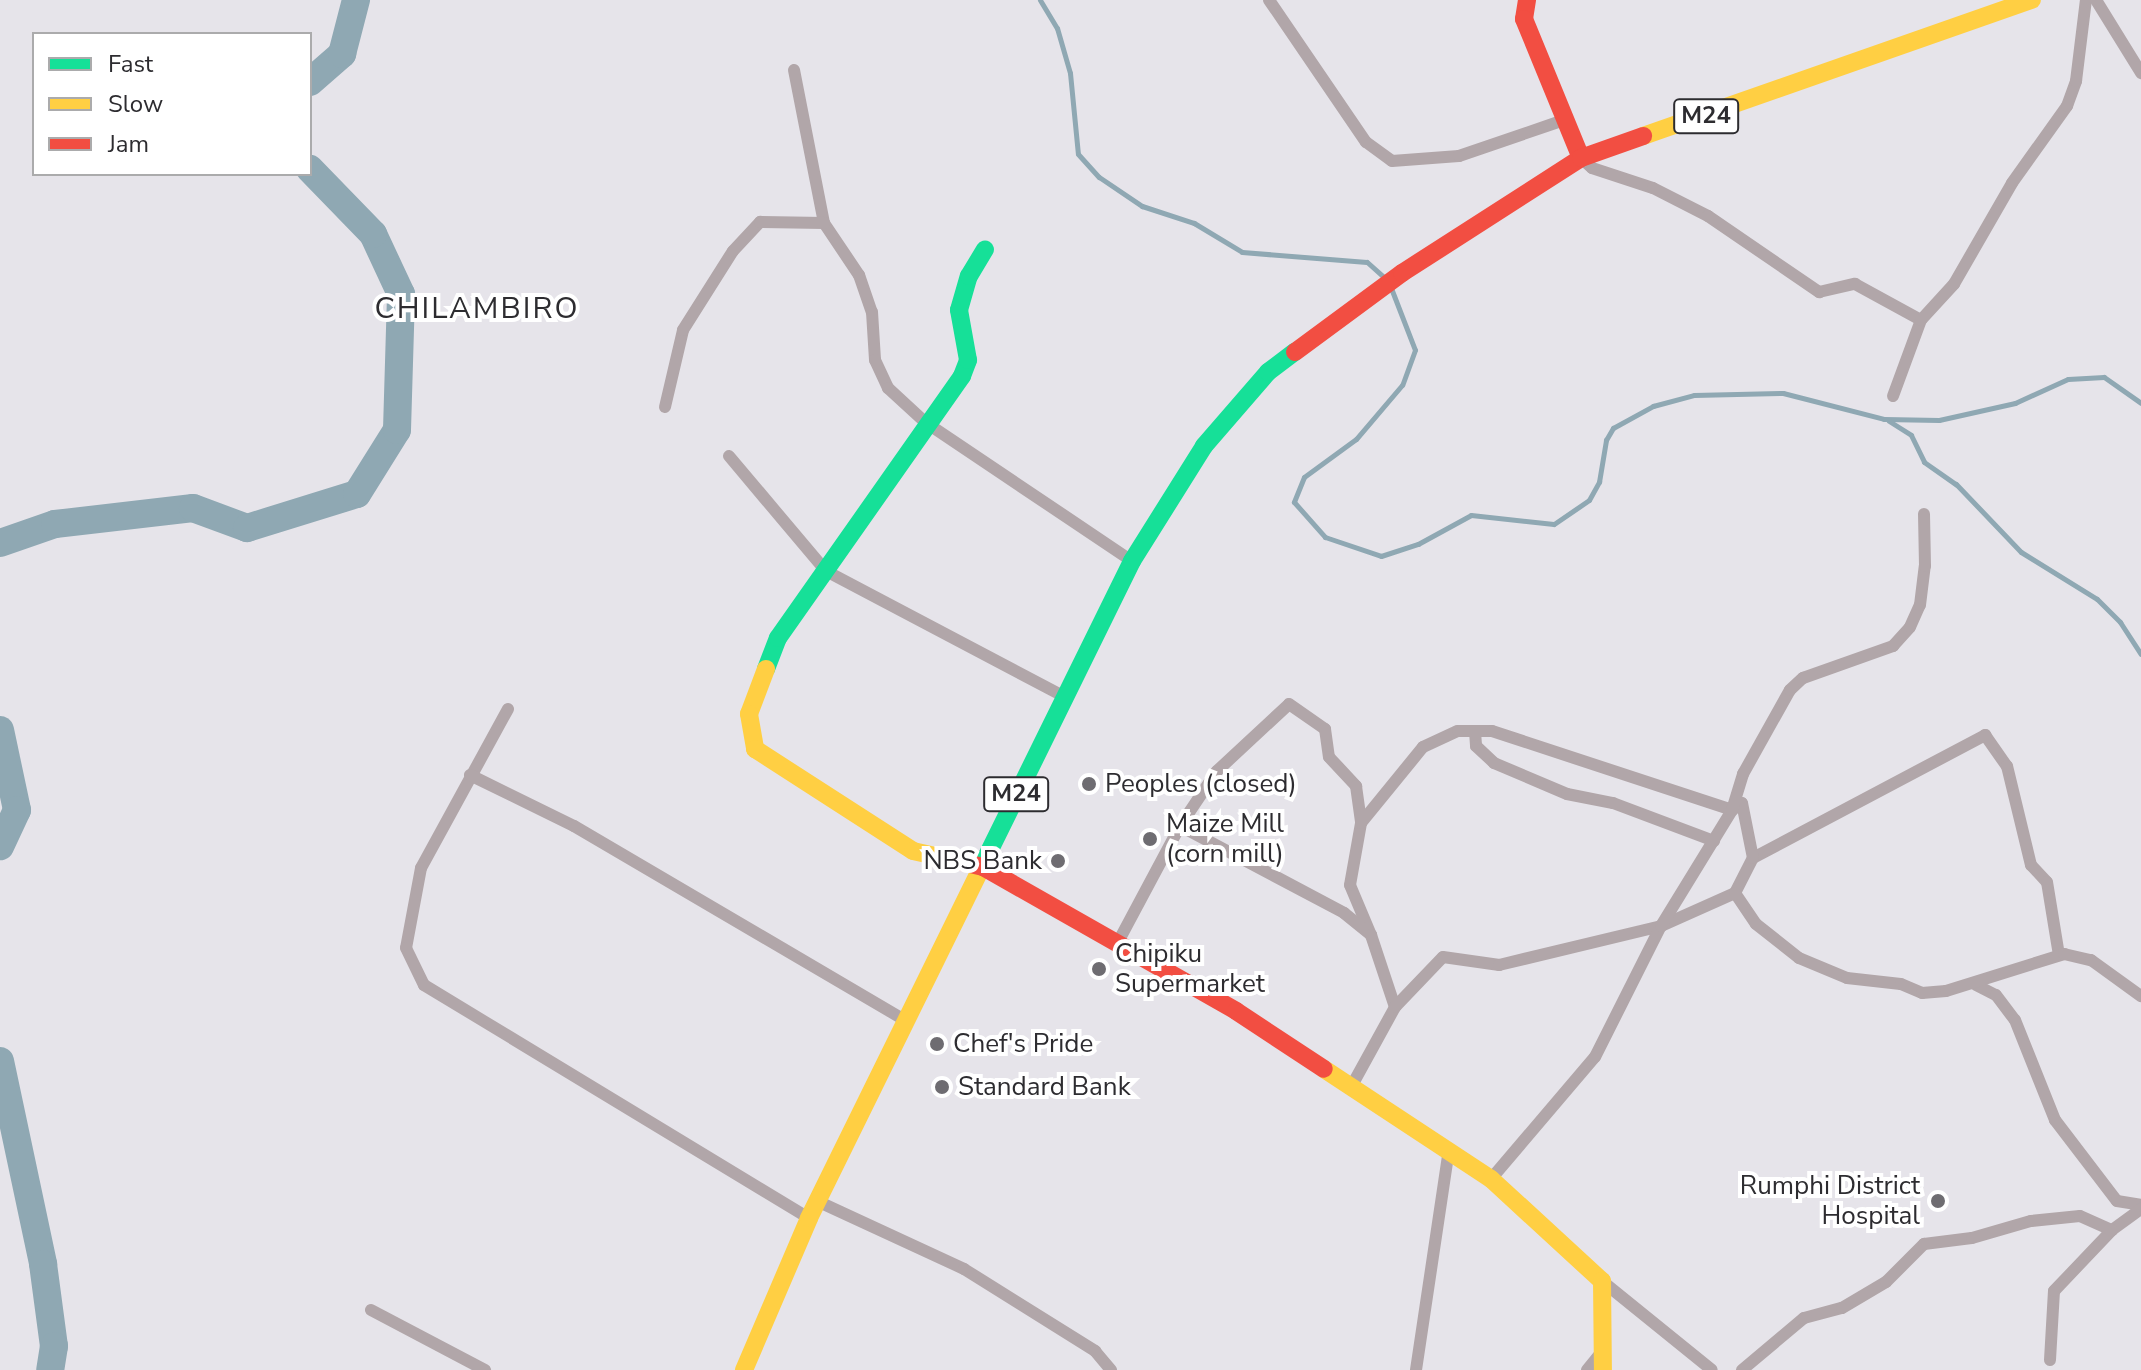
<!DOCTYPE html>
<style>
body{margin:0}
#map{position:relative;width:2141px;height:1370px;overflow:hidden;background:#e6e4ea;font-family:"Nunito Sans",sans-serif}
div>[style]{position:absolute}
.stream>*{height:5px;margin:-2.5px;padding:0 2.5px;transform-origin:2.5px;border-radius:2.5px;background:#8fa8b3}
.river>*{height:28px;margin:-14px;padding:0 14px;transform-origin:14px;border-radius:14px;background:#8fa8b3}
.street>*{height:12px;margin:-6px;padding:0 6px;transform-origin:6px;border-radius:6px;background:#b1a6a9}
.fast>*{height:18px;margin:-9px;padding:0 9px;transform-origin:9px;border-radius:9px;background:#16e098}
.slow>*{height:18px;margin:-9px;padding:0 9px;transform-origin:9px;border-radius:9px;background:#ffcf43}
.jam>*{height:18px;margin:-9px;padding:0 9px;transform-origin:9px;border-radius:9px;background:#f24e42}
.dots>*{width:22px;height:22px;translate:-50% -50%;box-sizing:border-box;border:4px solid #fff;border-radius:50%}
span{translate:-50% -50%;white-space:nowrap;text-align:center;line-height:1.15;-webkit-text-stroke:8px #fff;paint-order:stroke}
.shield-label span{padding:2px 6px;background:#fff;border:2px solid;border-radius:6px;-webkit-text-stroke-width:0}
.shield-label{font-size:24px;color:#2d2c30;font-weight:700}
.poi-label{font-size:26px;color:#2d2c30}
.left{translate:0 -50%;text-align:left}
.right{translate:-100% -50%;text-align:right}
.quarter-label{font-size:30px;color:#2d2c30;letter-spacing:2px}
.legend{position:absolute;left:32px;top:32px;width:280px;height:144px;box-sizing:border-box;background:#fff;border:2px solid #ababac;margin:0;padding:10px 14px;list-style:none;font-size:24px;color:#2d2c30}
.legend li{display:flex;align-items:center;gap:16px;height:40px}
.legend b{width:40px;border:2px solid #ababac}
</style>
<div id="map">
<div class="stream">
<div style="left:1040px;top:0;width:33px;rotate:59deg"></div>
<div style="left:1057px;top:28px;width:47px;rotate:73.9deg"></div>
<div style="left:1070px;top:73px;width:81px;rotate:84.4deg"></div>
<div style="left:1078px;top:154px;width:31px;rotate:48deg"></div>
<div style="left:1099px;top:177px;width:52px;rotate:34deg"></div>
<div style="left:1142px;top:206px;width:55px;rotate:18.1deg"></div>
<div style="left:1194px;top:223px;width:56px;rotate:31.1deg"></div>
<div style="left:1242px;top:252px;width:125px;rotate:4.6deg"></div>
<div style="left:1367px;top:262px;width:25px;rotate:42deg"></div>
<div style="left:1391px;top:288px;width:66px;rotate:68.8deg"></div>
<div style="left:1415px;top:350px;width:37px;rotate:110deg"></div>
<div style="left:1402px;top:385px;width:71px;rotate:130.4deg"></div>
<div style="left:1356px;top:439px;width:64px;rotate:143.8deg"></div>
<div style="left:1304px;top:477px;width:27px;rotate:112deg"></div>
<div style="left:1294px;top:502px;width:47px;rotate:48.5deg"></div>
<div style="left:1325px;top:537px;width:59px;rotate:18.7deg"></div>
<div style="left:1381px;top:556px;width:39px;rotate:-18deg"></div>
<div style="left:1418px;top:544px;width:60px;rotate:-28.7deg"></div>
<div style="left:1471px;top:515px;width:83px;rotate:6.2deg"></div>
<div style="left:1554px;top:524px;width:42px;rotate:-34.4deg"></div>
<div style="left:1589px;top:500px;width:21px;rotate:-61deg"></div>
<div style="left:1599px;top:482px;width:43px;rotate:-80.5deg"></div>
<div style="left:1606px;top:440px;width:14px;rotate:-60deg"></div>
<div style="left:1613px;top:428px;width:46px;rotate:-28.8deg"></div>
<div style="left:1653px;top:406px;width:42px;rotate:-15deg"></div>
<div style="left:1694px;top:395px;width:89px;rotate:-1.3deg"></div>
<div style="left:1783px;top:393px;width:104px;rotate:14.4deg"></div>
<div style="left:1884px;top:419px;width:55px;rotate:1deg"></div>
<div style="left:1939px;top:420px;width:78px;rotate:-12.6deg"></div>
<div style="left:2015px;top:403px;width:58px;rotate:-24.4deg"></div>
<div style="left:2068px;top:379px;width:36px;rotate:-3deg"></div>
<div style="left:2104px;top:377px;width:45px;rotate:35.1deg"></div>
<div style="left:1889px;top:421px;width:26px;rotate:32deg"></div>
<div style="left:1911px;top:435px;width:30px;rotate:64deg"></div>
<div style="left:1924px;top:462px;width:39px;rotate:35deg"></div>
<div style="left:1956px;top:484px;width:94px;rotate:46.3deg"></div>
<div style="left:2021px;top:552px;width:89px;rotate:31.7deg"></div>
<div style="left:2097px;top:599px;width:33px;rotate:45deg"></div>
<div style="left:2120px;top:622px;width:38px;rotate:57deg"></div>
</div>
<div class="river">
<div style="left:310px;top:82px;width:43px;rotate:-41.2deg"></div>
<div style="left:342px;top:54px;width:56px;rotate:-75.5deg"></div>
<div style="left:0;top:543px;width:58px;rotate:-19.1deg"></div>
<div style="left:55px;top:524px;width:139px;rotate:-6.6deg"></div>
<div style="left:193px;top:508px;width:58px;rotate:20.3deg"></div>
<div style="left:247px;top:528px;width:115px;rotate:-17.2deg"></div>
<div style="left:357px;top:494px;width:75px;rotate:-58deg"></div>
<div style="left:397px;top:430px;width:136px;rotate:-88.3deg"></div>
<div style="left:401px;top:294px;width:66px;rotate:-115deg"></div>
<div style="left:373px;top:234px;width:91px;rotate:-134.1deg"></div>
<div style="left:0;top:730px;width:82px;rotate:78deg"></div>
<div style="left:17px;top:810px;width:40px;rotate:115deg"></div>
<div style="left:0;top:1061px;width:208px;rotate:78deg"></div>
<div style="left:43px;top:1264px;width:83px;rotate:82.4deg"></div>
<div style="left:54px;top:1346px;width:24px;rotate:99deg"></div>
</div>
<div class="street">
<div style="left:1269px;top:0;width:172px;rotate:55.7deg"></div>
<div style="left:1366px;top:142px;width:32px;rotate:36deg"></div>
<div style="left:1392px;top:161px;width:67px;rotate:-4.3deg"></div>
<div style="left:1459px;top:156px;width:111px;rotate:-18.9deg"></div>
<div style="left:2096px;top:0;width:86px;rotate:58.3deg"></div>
<div style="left:794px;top:70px;width:156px;rotate:78.9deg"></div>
<div style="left:824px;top:223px;width:63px;rotate:56.1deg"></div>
<div style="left:859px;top:275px;width:39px;rotate:71deg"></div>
<div style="left:872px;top:312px;width:48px;rotate:86.4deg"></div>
<div style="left:875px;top:360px;width:31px;rotate:65deg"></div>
<div style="left:888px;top:388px;width:50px;rotate:42.6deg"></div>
<div style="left:925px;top:422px;width:249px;rotate:33.9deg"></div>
<div style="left:1581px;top:158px;width:15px;rotate:42deg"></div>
<div style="left:1592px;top:168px;width:64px;rotate:18.2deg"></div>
<div style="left:1653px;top:188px;width:62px;rotate:27deg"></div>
<div style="left:1708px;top:216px;width:135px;rotate:34.4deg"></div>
<div style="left:1819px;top:292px;width:37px;rotate:-13deg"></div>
<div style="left:1855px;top:284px;width:75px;rotate:28.6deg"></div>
<div style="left:1893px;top:396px;width:81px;rotate:-69.8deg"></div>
<div style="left:1921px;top:320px;width:49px;rotate:-47.5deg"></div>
<div style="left:1954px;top:284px;width:116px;rotate:-60.1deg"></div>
<div style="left:2012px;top:183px;width:95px;rotate:-54.5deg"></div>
<div style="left:2067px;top:106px;width:27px;rotate:-70deg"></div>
<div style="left:2076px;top:81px;width:82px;rotate:-83deg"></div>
<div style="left:665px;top:407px;width:79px;rotate:-76.8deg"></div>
<div style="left:683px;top:330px;width:93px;rotate:-57.7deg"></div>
<div style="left:733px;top:251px;width:40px;rotate:-47deg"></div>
<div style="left:760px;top:222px;width:64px;rotate:0.9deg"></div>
<div style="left:729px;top:456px;width:150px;rotate:49.9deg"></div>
<div style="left:826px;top:571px;width:268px;rotate:27.8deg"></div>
<div style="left:508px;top:709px;width:181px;rotate:118.7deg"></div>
<div style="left:421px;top:868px;width:81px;rotate:100.6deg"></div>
<div style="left:406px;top:948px;width:41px;rotate:64.1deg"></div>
<div style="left:424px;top:985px;width:450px;rotate:31.2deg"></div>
<div style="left:1475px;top:731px;width:15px;rotate:86deg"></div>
<div style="left:1476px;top:746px;width:25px;rotate:43deg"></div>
<div style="left:1494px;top:763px;width:79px;rotate:23deg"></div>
<div style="left:1567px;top:794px;width:47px;rotate:11.1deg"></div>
<div style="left:1613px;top:803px;width:108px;rotate:20.6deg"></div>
<div style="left:470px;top:775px;width:116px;rotate:26.1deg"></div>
<div style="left:574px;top:826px;width:384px;rotate:30.4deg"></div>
<div style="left:1180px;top:826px;width:66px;rotate:-56.1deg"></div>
<div style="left:1217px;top:771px;width:98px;rotate:-42.9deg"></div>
<div style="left:1289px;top:704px;width:44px;rotate:34.8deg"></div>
<div style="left:1325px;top:729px;width:28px;rotate:82deg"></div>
<div style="left:1329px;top:757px;width:40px;rotate:47deg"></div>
<div style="left:1356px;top:786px;width:37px;rotate:82deg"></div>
<div style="left:1735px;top:893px;width:39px;rotate:-63deg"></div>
<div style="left:1753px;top:858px;width:263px;rotate:-27.9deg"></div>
<div style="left:1985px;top:735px;width:38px;rotate:55deg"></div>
<div style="left:2007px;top:766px;width:102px;rotate:76.4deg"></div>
<div style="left:2031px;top:865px;width:23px;rotate:47deg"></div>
<div style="left:2047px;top:882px;width:74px;rotate:80.7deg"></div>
<div style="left:1371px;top:935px;width:54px;rotate:-112.8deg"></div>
<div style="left:1350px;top:885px;width:63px;rotate:-79.9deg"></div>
<div style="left:1361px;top:823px;width:98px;rotate:-50.8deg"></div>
<div style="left:1423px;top:747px;width:38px;rotate:-25deg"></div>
<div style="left:1458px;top:731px;width:34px"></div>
<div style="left:1492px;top:731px;width:253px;rotate:18.2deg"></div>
<div style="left:1732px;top:810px;width:12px;rotate:-35deg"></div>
<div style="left:1742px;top:803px;width:56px;rotate:78.7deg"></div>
<div style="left:1117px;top:944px;width:134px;rotate:-61.9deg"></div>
<div style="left:1180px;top:826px;width:186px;rotate:27.9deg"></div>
<div style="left:1344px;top:913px;width:35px;rotate:39deg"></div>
<div style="left:1371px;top:935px;width:76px;rotate:71.6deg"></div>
<div style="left:1976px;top:985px;width:22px;rotate:27deg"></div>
<div style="left:1996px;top:995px;width:31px;rotate:53deg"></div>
<div style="left:2015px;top:1020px;width:108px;rotate:68.2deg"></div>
<div style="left:2055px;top:1120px;width:102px;rotate:52.6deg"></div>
<div style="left:2117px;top:1201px;width:24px;rotate:9deg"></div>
<div style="left:1350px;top:1089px;width:94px;rotate:-61.2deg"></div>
<div style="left:1395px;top:1007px;width:69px;rotate:-46.2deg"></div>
<div style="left:1443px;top:957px;width:57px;rotate:8.1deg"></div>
<div style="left:1499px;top:965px;width:167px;rotate:-13.5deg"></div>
<div style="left:1661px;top:926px;width:81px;rotate:-24deg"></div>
<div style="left:1735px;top:893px;width:37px;rotate:56deg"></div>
<div style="left:1756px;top:924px;width:55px;rotate:38.3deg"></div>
<div style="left:1799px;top:958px;width:52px;rotate:22.6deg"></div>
<div style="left:1847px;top:978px;width:54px;rotate:6.3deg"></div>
<div style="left:1901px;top:984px;width:23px;rotate:23deg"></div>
<div style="left:1922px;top:993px;width:24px;rotate:-5deg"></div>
<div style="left:1946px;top:991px;width:124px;rotate:-17.4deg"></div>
<div style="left:2064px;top:954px;width:28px;rotate:13deg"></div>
<div style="left:2091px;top:960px;width:62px;rotate:35.8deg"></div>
<div style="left:1491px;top:1179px;width:160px;rotate:-49.6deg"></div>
<div style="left:1595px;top:1057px;width:147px;rotate:-63.3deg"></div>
<div style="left:1661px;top:926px;width:136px;rotate:-58.5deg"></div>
<div style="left:1732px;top:810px;width:38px;rotate:-73deg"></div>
<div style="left:1743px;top:774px;width:96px;rotate:-60.8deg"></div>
<div style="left:1790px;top:690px;width:18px;rotate:-43deg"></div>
<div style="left:1803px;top:678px;width:96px;rotate:-19.6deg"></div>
<div style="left:1893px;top:646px;width:25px;rotate:-48deg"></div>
<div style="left:1910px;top:627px;width:24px;rotate:-66deg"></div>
<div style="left:1920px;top:605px;width:39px;rotate:-83deg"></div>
<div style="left:1925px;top:566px;width:52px;rotate:-91.1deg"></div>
<div style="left:817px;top:1201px;width:162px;rotate:24.8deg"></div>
<div style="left:964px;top:1269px;width:155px;rotate:32deg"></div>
<div style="left:1095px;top:1351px;width:25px;rotate:50deg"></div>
<div style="left:1602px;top:1281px;width:141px;rotate:39deg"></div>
<div style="left:371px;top:1310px;width:129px;rotate:27.8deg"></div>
<div style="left:2050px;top:1360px;width:69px;rotate:-86.7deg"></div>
<div style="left:2054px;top:1291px;width:84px;rotate:-46.4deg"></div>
<div style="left:2112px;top:1230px;width:36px;rotate:-36deg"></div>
<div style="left:1416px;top:1370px;width:223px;rotate:-81.5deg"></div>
<div style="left:1587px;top:1370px;width:22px;rotate:-51deg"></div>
<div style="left:1742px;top:1370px;width:81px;rotate:-40deg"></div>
<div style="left:1804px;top:1318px;width:39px;rotate:-15deg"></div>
<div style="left:1842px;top:1308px;width:51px;rotate:-30.6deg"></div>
<div style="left:1886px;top:1282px;width:54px;rotate:-45deg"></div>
<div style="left:1924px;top:1244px;width:48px;rotate:-7.1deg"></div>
<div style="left:1972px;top:1238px;width:61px;rotate:-16.1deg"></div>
<div style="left:2031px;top:1221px;width:49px;rotate:-5.8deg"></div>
<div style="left:2080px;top:1216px;width:35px;rotate:24deg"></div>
</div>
<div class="fast">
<div style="left:766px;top:669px;width:33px;rotate:-69deg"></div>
<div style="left:778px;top:638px;width:320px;rotate:-54.9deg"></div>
<div style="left:962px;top:376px;width:17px;rotate:-69deg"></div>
<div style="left:968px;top:360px;width:51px;rotate:-100.2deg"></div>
<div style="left:959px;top:310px;width:35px;rotate:-74deg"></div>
<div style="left:969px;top:276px;width:31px;rotate:-59deg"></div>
<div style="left:981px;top:868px;width:342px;rotate:-63.8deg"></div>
<div style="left:1132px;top:561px;width:136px;rotate:-57.9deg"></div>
<div style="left:1204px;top:446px;width:98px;rotate:-49.1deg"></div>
<div style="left:1268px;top:372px;width:34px;rotate:-37deg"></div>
</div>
<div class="slow">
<div style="left:1643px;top:136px;width:412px;rotate:-19.3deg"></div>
<div style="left:766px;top:669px;width:48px;rotate:110.7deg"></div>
<div style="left:749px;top:714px;width:36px;rotate:80deg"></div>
<div style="left:755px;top:749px;width:188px;rotate:32.8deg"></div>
<div style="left:913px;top:851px;width:41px;rotate:12.7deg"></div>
<div style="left:1324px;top:1069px;width:200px;rotate:33.4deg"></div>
<div style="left:1491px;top:1179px;width:151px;rotate:42.6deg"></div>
<div style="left:1602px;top:1281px;width:89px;rotate:89.4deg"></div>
<div style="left:744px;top:1370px;width:165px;rotate:-66.8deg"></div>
<div style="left:809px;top:1218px;width:390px;rotate:-63.8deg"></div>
</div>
<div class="jam">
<div style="left:1527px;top:0;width:19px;rotate:99deg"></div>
<div style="left:1524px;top:19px;width:150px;rotate:67.7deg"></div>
<div style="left:1295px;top:352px;width:133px;rotate:-36.4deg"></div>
<div style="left:1402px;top:273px;width:213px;rotate:-32.7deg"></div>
<div style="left:1581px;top:158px;width:66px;rotate:-19.5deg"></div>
<div style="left:953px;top:860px;width:31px;rotate:13deg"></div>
<div style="left:983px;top:867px;width:291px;rotate:29.6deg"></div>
<div style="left:1236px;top:1011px;width:105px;rotate:33.4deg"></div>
</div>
<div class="dots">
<div style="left:1089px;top:784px;background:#6e6c71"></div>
<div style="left:1150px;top:839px;background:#6e6c71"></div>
<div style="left:1058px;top:861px;background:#6e6c71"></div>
<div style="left:1099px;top:969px;background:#6e6c71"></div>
<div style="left:937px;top:1044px;background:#6e6c71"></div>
<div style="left:942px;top:1087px;background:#6e6c71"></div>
<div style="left:1938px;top:1201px;background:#6e6c71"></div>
</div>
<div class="shield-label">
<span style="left:1706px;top:116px">M24</span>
<span style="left:1016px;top:794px">M24</span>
</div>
<div class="poi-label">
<span class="left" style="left:1105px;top:784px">Peoples (closed)</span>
<span class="left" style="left:1166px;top:839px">Maize Mill<br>(corn mill)</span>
<span class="right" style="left:1042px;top:861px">NBS Bank</span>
<span class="left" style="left:1115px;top:969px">Chipiku<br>Supermarket</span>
<span class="left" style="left:953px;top:1044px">Chef's Pride</span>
<span class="left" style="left:958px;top:1087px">Standard Bank</span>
<span class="right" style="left:1920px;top:1201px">Rumphi District<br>Hospital</span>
</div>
<div class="quarter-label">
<span style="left:477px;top:309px">CHILAMBIRO</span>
</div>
<ul class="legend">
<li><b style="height:10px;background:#16e098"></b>Fast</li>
<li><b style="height:10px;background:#ffcf43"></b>Slow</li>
<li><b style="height:10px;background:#f24e42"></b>Jam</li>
</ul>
</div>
